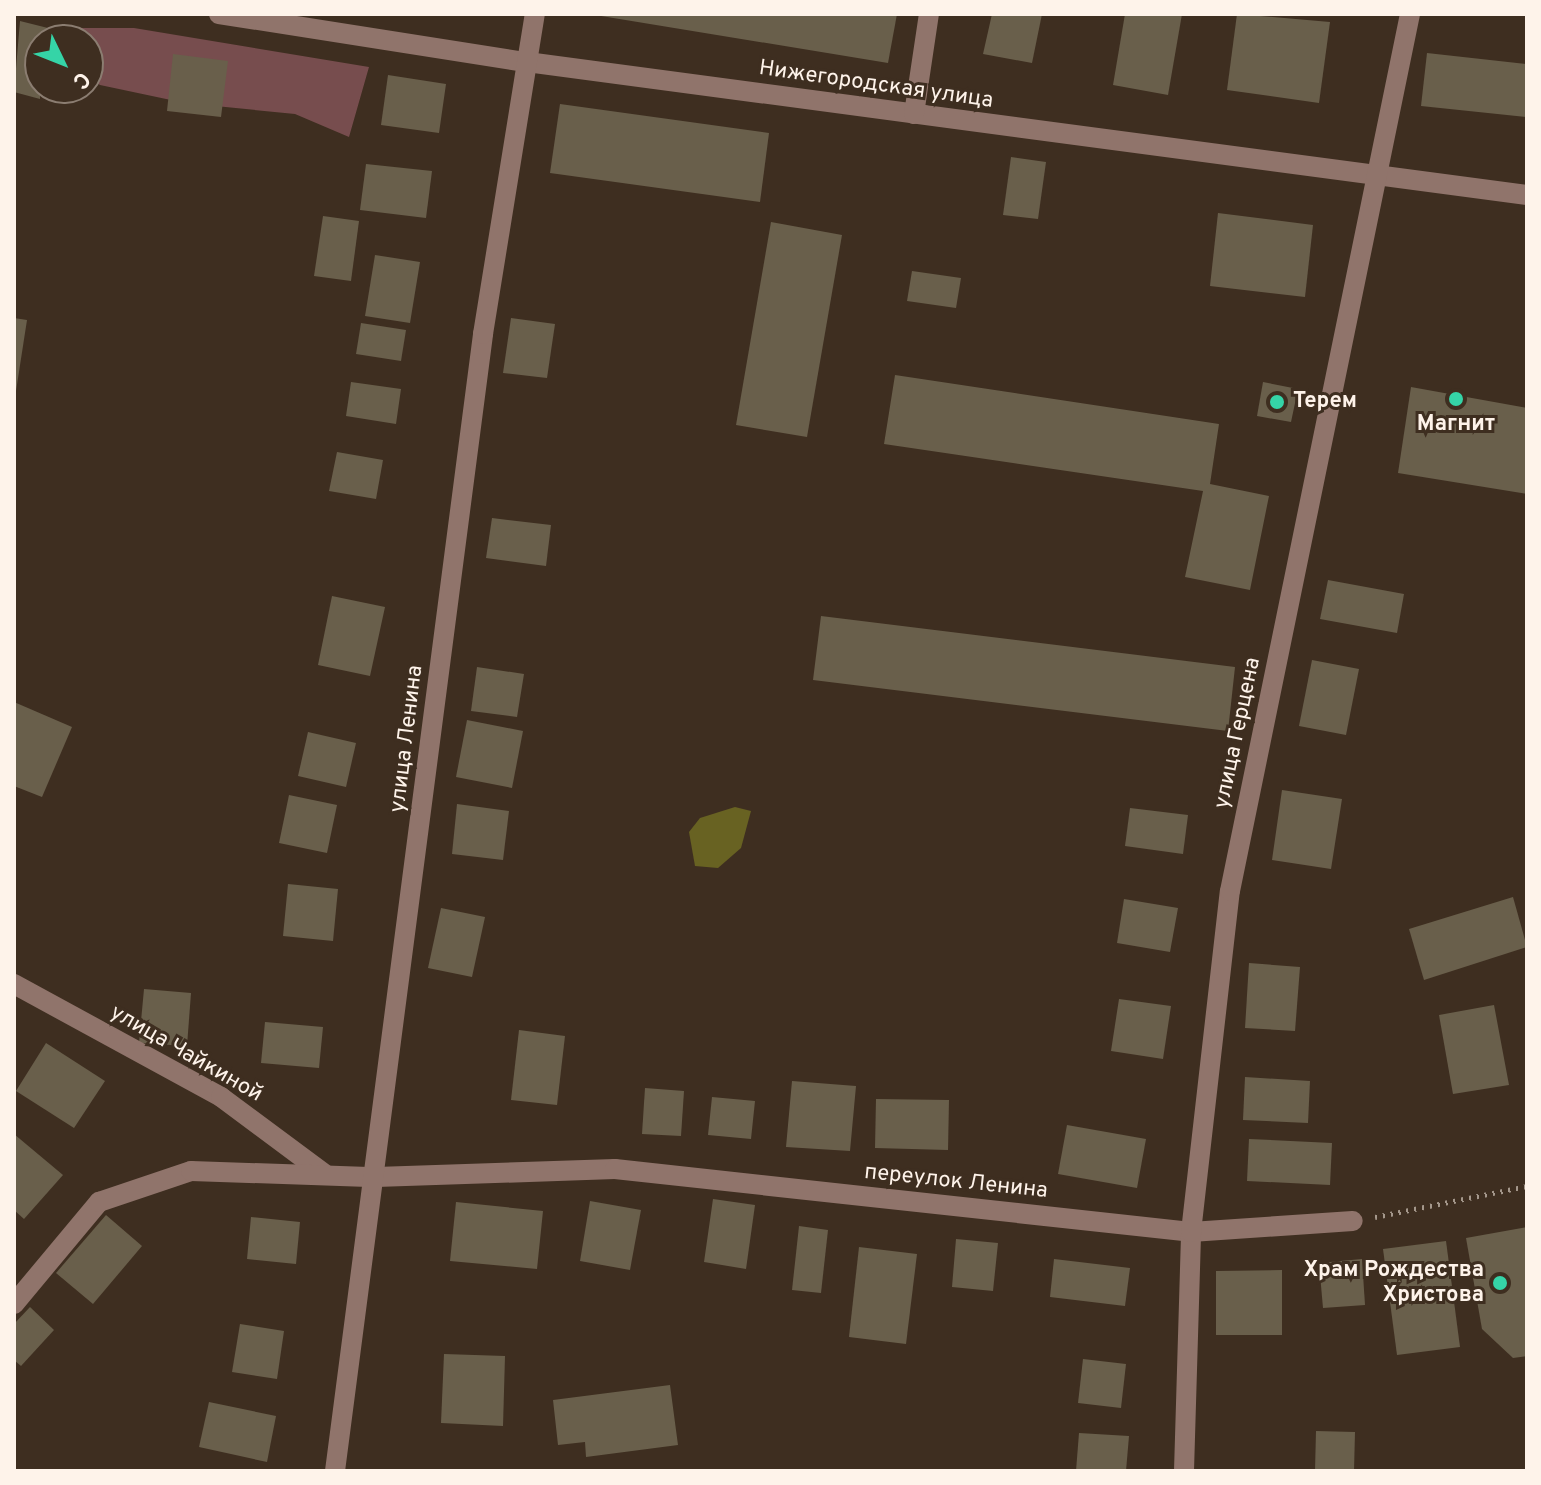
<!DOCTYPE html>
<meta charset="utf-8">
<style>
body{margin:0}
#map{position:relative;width:1541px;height:1485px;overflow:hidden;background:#3e2e20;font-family:Overpass,sans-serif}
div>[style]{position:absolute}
.green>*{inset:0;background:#774d4e}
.water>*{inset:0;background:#686222}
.building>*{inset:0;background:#695f4b}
.path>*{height:5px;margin-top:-2.5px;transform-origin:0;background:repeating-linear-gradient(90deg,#a4978b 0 2px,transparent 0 8px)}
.minor>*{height:20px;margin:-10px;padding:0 10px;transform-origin:10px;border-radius:10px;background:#90746b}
.dots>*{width:22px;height:22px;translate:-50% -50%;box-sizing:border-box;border:4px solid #3e2e20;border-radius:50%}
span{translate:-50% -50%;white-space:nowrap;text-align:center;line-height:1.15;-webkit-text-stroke:6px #3e2e20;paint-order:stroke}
.street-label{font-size:22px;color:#fef3ea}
.poi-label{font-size:22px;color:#fef3ea;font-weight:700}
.left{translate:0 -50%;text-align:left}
.right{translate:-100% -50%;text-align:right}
.frame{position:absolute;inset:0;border:16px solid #fef3ea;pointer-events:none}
.north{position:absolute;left:24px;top:24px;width:80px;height:80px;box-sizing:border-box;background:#3e2e20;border:2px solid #8b7d71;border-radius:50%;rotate:133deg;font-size:22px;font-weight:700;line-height:32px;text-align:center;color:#fef3ea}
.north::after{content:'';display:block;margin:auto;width:28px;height:36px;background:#35d4a7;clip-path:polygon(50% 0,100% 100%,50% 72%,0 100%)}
</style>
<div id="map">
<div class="green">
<div style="clip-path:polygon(78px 28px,134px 28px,369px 67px,349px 137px,295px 114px,185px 103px,100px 85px,88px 77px,88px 40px,75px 40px)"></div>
</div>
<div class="water">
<div style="clip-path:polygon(735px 807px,751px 811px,741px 848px,718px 868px,695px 866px,689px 832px,700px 818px)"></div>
</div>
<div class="building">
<div style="clip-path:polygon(589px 14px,897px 14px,888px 63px)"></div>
<div style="clip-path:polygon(992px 14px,1042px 14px,1032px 63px,983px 54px)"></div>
<div style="clip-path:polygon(1125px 14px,1182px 14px,1168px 95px,1113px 85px)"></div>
<div style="clip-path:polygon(1237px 14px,1330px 22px,1319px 103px,1227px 90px)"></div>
<div style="clip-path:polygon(20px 21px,56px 30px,54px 40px,40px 40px,40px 99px,14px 92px)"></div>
<div style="clip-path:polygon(1427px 53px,1527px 64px,1527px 117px,1421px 106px)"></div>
<div style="clip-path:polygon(173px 54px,228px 61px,221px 117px,167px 111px)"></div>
<div style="clip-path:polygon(388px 75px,446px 84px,439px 133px,381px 125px)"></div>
<div style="clip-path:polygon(560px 104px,769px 133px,760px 202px,550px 173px)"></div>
<div style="clip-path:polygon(1011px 157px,1046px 162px,1038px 219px,1003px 215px)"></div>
<div style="clip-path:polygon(366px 164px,432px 171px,426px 218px,360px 210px)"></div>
<div style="clip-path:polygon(1218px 213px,1313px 225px,1305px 297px,1210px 286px)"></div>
<div style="clip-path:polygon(323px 216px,359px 221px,351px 281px,314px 276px)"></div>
<div style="clip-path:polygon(771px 222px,842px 235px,807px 437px,736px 425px)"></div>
<div style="clip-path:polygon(375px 255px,420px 262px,410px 323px,365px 316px)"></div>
<div style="clip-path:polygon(912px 271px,961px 278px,956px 308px,907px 301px)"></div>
<div style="clip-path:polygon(14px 318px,27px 320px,16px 391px,14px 391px)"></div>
<div style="clip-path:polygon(511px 318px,555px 324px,547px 378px,503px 373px)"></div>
<div style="clip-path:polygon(361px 323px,406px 330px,401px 361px,356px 354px)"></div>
<div style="clip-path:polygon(895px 375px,1219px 424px,1210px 484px,1269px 496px,1250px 590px,1185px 577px,1203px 491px,884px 444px)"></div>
<div style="clip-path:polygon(351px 382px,401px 389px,396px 424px,346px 416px)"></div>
<div style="clip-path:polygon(1263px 382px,1298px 389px,1291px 422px,1257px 416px)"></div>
<div style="clip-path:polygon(1411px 387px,1527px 408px,1527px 494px,1398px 473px)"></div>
<div style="clip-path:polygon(337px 452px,383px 460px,376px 499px,329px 491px)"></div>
<div style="clip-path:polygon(492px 518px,551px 525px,546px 566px,486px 558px)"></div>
<div style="clip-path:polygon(1328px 580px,1404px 594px,1397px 633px,1320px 619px)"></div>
<div style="clip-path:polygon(332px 596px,385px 607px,370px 676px,318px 665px)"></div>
<div style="clip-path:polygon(821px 616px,1235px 667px,1228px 731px,813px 680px)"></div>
<div style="clip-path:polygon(1312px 660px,1359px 669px,1346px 735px,1299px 726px)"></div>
<div style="clip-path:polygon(477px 667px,524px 674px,517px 717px,471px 711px)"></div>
<div style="clip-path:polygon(14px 702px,72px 727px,42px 797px,14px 786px)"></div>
<div style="clip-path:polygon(467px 720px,523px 731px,512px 788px,456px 777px)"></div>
<div style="clip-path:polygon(308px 732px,356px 743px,346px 787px,298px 776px)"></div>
<div style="clip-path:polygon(1282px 790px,1342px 799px,1331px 869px,1272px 860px)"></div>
<div style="clip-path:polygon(289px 795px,337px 805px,327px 853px,279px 843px)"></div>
<div style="clip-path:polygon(457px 804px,509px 811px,503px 860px,452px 854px)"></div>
<div style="clip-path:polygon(1130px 808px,1188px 815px,1183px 854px,1125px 846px)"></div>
<div style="clip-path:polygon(288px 884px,338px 889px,333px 941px,283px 936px)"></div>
<div style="clip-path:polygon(1513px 897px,1527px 947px,1424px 980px,1409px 929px)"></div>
<div style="clip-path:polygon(1124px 899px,1178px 908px,1170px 952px,1117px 943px)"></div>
<div style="clip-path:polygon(441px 908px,485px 917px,472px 977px,428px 968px)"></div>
<div style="clip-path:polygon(1249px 963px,1300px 967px,1295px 1031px,1245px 1028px)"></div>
<div style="clip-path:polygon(144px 989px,191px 993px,187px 1046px,139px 1043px)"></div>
<div style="clip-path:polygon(1119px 999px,1171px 1006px,1163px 1059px,1111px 1051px)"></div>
<div style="clip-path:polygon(1494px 1005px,1509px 1085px,1453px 1094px,1439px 1015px)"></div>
<div style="clip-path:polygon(265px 1022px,323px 1027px,319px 1068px,261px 1063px)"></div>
<div style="clip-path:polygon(519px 1030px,565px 1036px,557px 1105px,511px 1100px)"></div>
<div style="clip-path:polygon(46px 1043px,105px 1081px,74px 1128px,16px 1091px)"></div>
<div style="clip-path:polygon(1245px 1077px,1310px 1081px,1308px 1123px,1243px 1120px)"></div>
<div style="clip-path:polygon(792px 1081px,856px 1086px,850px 1151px,786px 1147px)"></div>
<div style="clip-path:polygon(645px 1088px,684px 1091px,681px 1136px,642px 1134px)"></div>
<div style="clip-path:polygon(712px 1097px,755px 1101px,751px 1139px,708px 1135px)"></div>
<div style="clip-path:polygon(876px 1099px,949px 1100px,948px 1150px,875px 1148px)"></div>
<div style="clip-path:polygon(1067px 1125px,1146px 1139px,1137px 1188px,1058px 1174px)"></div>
<div style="clip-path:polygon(14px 1134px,63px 1175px,24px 1219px,14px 1210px)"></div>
<div style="clip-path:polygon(1249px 1139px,1332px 1143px,1330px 1185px,1247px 1181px)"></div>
<div style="clip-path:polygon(713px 1199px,755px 1205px,746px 1269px,704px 1262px)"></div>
<div style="clip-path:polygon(590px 1201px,641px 1210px,630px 1270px,580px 1261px)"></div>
<div style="clip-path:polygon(456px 1202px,543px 1211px,537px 1269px,450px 1261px)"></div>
<div style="clip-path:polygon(106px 1215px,142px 1246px,93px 1304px,56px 1273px)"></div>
<div style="clip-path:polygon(251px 1217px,300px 1222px,296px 1264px,247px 1259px)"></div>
<div style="clip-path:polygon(799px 1226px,828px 1230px,821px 1293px,792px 1290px)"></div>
<div style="clip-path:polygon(1527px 1227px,1527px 1356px,1513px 1358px,1482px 1329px,1466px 1238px)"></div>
<div style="clip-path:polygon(956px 1239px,998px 1243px,993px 1291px,952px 1287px)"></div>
<div style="clip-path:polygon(1446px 1241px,1460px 1347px,1397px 1355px,1383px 1249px)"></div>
<div style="clip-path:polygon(859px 1247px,917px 1254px,906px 1344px,849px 1337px)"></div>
<div style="clip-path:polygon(1054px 1259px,1130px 1268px,1125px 1306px,1050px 1297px)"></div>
<div style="clip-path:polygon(1362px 1259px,1365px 1305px,1323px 1308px,1319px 1263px)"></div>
<div style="clip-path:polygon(1282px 1270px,1282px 1335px,1216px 1335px,1216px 1271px)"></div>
<div style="clip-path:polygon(30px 1307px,54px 1330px,21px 1366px,14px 1360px,14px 1324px)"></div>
<div style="clip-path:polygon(240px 1324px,284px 1331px,277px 1379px,232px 1372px)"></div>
<div style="clip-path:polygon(444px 1354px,505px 1356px,503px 1426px,441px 1423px)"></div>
<div style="clip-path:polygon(1083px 1359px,1126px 1364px,1121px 1408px,1078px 1403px)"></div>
<div style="clip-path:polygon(670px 1385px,678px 1445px,586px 1457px,585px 1442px,558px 1445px,553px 1400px)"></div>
<div style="clip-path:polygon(209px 1402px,276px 1416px,267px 1462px,199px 1447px)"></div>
<div style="clip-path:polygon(1316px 1431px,1355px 1432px,1354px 1471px,1315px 1471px)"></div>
<div style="clip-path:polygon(1079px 1433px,1129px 1436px,1126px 1471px,1076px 1471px)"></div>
</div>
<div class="path">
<div style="left:1375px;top:1217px;width:155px;rotate:-11.5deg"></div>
</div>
<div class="minor">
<div style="left:219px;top:14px;width:312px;rotate:8.9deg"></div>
<div style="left:527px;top:62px;width:1009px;rotate:7.58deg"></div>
<div style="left:914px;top:114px;width:101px;rotate:-81.5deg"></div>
<div style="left:14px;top:984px;width:236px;rotate:28.6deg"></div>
<div style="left:221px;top:1097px;width:131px;rotate:36.6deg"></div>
<div style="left:14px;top:1304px;width:133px;rotate:-50.2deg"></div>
<div style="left:99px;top:1202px;width:97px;rotate:-18.6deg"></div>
<div style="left:191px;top:1171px;width:185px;rotate:1.9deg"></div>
<div style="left:376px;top:1177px;width:239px;rotate:-1.9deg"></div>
<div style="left:615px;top:1169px;width:579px;rotate:6.24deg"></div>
<div style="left:1191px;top:1232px;width:162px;rotate:-3.9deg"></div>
<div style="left:335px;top:1471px;width:1147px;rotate:-82.58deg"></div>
<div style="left:483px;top:334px;width:324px;rotate:-80.8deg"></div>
<div style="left:1184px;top:1471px;width:239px;rotate:-88.3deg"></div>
<div style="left:1191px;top:1232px;width:343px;rotate:-83.5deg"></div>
<div style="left:1230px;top:891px;width:895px;rotate:-78.4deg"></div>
</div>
<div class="dots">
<div style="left:1456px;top:399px;background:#35d4a7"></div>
<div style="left:1277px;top:402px;background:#35d4a7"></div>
<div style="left:1500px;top:1283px;background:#35d4a7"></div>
</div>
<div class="street-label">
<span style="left:876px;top:85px;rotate:8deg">Нижегородская улица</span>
<span style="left:1238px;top:733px;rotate:-78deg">улица Герцена</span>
<span style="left:407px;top:739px;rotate:-83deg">улица Ленина</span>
<span style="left:186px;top:1054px;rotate:30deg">улица Чайкиной</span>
<span style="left:956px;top:1182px;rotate:6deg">переулок Ленина</span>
</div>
<div class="poi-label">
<span class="left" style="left:1293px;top:402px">Терем</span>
<span style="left:1456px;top:425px">Магнит</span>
<span class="right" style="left:1484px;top:1283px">Храм Рождества<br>Христова</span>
</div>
<div class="frame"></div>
<div class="north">С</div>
</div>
